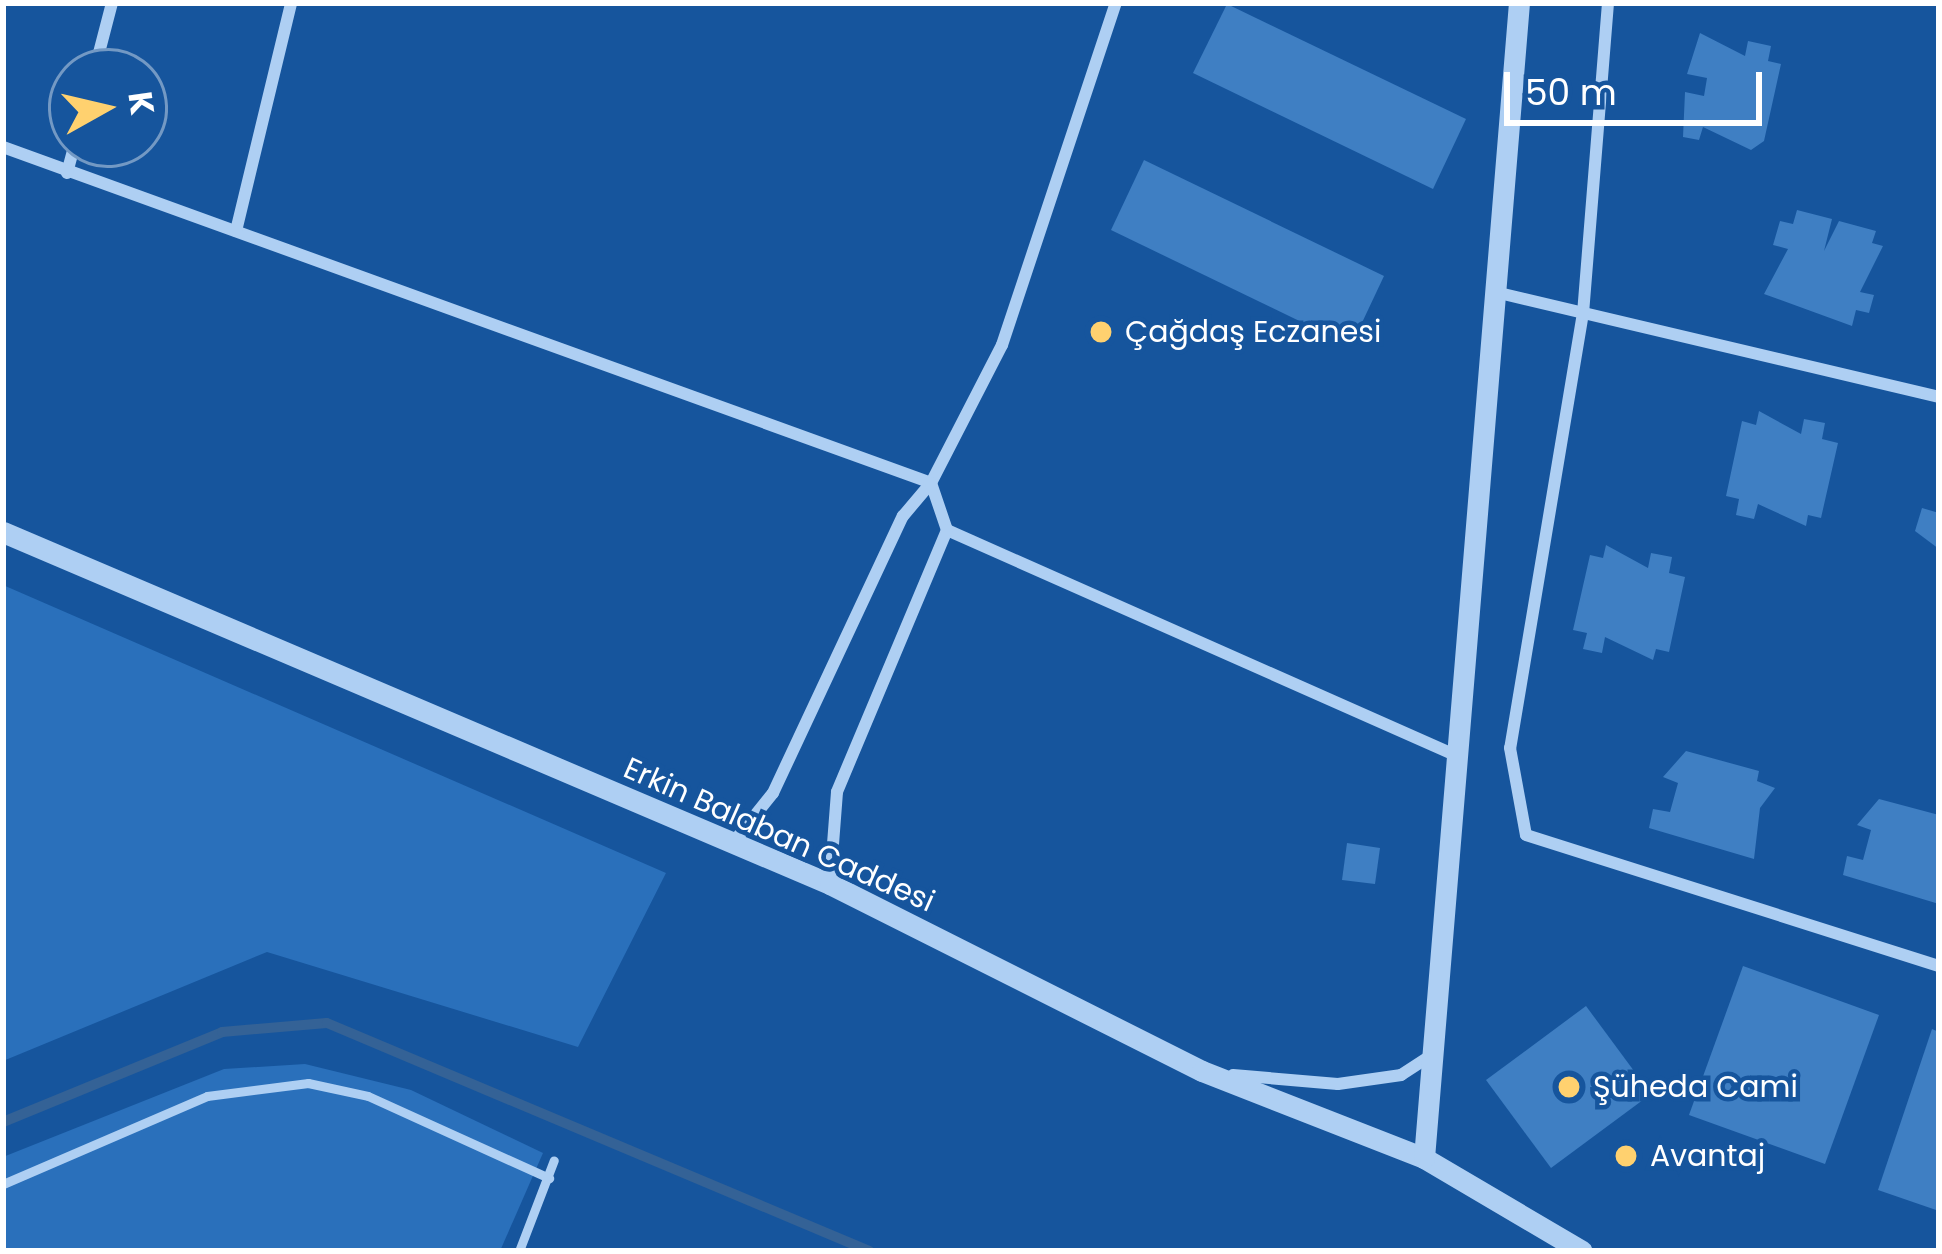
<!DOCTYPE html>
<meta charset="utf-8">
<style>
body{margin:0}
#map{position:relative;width:1942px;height:1254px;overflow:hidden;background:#16559d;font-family:Poppins,sans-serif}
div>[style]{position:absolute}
.green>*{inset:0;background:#2a70bb}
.stream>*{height:10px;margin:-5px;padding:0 5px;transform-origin:5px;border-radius:5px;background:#346296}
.building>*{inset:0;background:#3f7fc3}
.service>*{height:9px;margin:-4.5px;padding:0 4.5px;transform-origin:4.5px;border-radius:4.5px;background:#aecff3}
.minor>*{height:12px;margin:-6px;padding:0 6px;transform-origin:6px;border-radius:6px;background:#aecff3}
.tertiary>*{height:21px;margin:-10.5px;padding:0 10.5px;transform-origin:10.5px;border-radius:10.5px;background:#aecff3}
.dots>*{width:33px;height:33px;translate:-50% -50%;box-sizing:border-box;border:6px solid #16559d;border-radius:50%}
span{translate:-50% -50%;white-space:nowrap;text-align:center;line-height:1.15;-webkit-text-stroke:9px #16559d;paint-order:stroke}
.poi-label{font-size:30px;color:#fff}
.left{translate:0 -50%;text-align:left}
.street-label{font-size:30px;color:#fff}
.frame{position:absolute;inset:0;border:6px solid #fff;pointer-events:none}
.north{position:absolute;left:48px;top:48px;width:120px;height:120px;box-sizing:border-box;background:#16559d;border:3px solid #7399c4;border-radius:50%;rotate:82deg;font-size:33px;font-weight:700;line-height:48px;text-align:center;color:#fff}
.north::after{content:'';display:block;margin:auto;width:42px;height:54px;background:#ffd16f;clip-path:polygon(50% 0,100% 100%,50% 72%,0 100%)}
.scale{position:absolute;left:1504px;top:72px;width:258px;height:54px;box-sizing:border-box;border:6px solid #fff;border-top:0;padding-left:15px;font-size:36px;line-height:42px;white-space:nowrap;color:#fff;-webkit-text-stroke:9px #16559d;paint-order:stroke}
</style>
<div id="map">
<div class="green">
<div style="clip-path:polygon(3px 585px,666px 873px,578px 1047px,267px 952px,3px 1061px)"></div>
<div style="clip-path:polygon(305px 1064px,411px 1090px,543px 1153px,500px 1251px,3px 1251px,3px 1157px,224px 1069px)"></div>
</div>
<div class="stream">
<div style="left:3px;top:1122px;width:237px;rotate:-22.3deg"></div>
<div style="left:222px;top:1032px;width:105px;rotate:-4.9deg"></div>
<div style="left:327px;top:1023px;width:588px;rotate:22.81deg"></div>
</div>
<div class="building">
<div style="clip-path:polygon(1227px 4px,1466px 119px,1433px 189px,1193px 73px)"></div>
<div style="clip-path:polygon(1700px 33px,1745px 56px,1748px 41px,1771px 46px,1768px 61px,1781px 64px,1764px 141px,1751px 150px,1703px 127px,1699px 140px,1683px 137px,1685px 92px,1704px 96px,1707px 78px,1687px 74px)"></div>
<div style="clip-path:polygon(1144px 160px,1384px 276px,1351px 346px,1111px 230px)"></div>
<div style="clip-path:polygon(1797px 210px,1832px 219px,1824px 251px,1839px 221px,1876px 231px,1872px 243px,1883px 246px,1860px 292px,1874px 295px,1869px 313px,1856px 310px,1852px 326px,1764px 294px,1788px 249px,1773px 245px,1780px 221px,1793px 224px)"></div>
<div style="clip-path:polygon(1759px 411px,1801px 434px,1804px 419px,1825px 423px,1822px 439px,1838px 443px,1821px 518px,1808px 515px,1806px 526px,1758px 504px,1754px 519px,1736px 515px,1739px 499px,1726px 496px,1742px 421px,1756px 425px)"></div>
<div style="clip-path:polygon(1922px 508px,1939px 513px,1939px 549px,1915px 531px)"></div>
<div style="clip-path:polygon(1606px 545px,1648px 568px,1651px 553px,1672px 557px,1669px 573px,1685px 577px,1669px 652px,1656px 649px,1653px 660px,1605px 637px,1602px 653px,1583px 649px,1587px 633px,1573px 630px,1590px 555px,1603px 558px)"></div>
<div style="clip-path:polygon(1686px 751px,1759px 771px,1757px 781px,1775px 788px,1760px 808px,1754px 859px,1649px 828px,1653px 809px,1670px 812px,1678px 783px,1663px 777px)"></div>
<div style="clip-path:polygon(1879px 799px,1939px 815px,1939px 904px,1843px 875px,1847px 856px,1863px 860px,1871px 830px,1857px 825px)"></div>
<div style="clip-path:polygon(1347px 843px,1380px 848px,1375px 884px,1342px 880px)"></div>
<div style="clip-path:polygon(1743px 966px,1879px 1015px,1825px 1164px,1689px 1115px)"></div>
<div style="clip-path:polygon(1586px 1006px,1651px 1094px,1551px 1168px,1486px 1080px)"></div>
<div style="clip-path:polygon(1932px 1029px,1939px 1032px,1939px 1211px,1878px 1190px)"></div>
</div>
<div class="service">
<div style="left:3px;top:1184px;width:222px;rotate:-23.3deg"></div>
<div style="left:207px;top:1096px;width:102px;rotate:-7.3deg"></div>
<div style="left:308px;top:1083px;width:61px;rotate:12.2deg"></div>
<div style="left:368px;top:1096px;width:199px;rotate:24.4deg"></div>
<div style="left:519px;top:1251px;width:97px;rotate:-69deg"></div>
</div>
<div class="minor">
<div style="left:1608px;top:3px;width:311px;rotate:94.6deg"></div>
<div style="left:1583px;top:313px;width:441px;rotate:99.5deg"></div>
<div style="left:1510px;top:748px;width:88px;rotate:79.6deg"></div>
<div style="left:1526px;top:835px;width:433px;rotate:17.6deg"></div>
<div style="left:94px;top:72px;width:71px;rotate:-75.4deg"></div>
<div style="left:3px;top:147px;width:987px;rotate:19.9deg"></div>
<div style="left:931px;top:483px;width:155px;rotate:-62.8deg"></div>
<div style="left:1002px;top:345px;width:360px;rotate:-71.6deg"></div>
<div style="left:67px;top:173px;width:30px;rotate:-75deg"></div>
<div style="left:236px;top:231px;width:235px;rotate:-76.4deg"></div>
<div style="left:1495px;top:292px;width:456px;rotate:13.3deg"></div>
<div style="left:947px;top:530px;width:558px;rotate:23.9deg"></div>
<div style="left:732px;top:844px;width:65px;rotate:-51.2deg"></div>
<div style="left:773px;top:793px;width:306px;rotate:-64.9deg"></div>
<div style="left:903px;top:516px;width:43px;rotate:-49.7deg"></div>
<div style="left:931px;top:483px;width:50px;rotate:71.2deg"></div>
<div style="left:947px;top:530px;width:284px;rotate:112.8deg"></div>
<div style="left:837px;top:792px;width:92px;rotate:94.4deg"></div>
<div style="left:1233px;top:1075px;width:105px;rotate:4.9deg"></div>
<div style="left:1338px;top:1084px;width:64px;rotate:-8.1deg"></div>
<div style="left:1401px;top:1075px;width:38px;rotate:-33deg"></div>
</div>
<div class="tertiary">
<div style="left:3px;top:532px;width:899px;rotate:23.06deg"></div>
<div style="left:830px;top:884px;width:416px;rotate:26.7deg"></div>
<div style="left:1202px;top:1071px;width:238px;rotate:21.4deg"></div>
<div style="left:1424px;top:1158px;width:183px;rotate:30.5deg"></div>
<div style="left:1424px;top:1158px;width:1159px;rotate:-85.3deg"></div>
</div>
<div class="dots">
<div style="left:1101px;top:332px;background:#ffd16f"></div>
<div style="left:1569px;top:1087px;background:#ffd16f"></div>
<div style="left:1626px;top:1156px;background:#ffd16f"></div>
</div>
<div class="poi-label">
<span class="left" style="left:1125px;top:332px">Çağdaş Eczanesi</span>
<span class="left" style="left:1593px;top:1087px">Şüheda Cami</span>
<span class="left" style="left:1650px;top:1156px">Avantaj</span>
</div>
<div class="street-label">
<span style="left:779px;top:835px;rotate:24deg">Erkin Balaban Caddesi</span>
</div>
<div class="frame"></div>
<div class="north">K</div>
<div class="scale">50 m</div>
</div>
